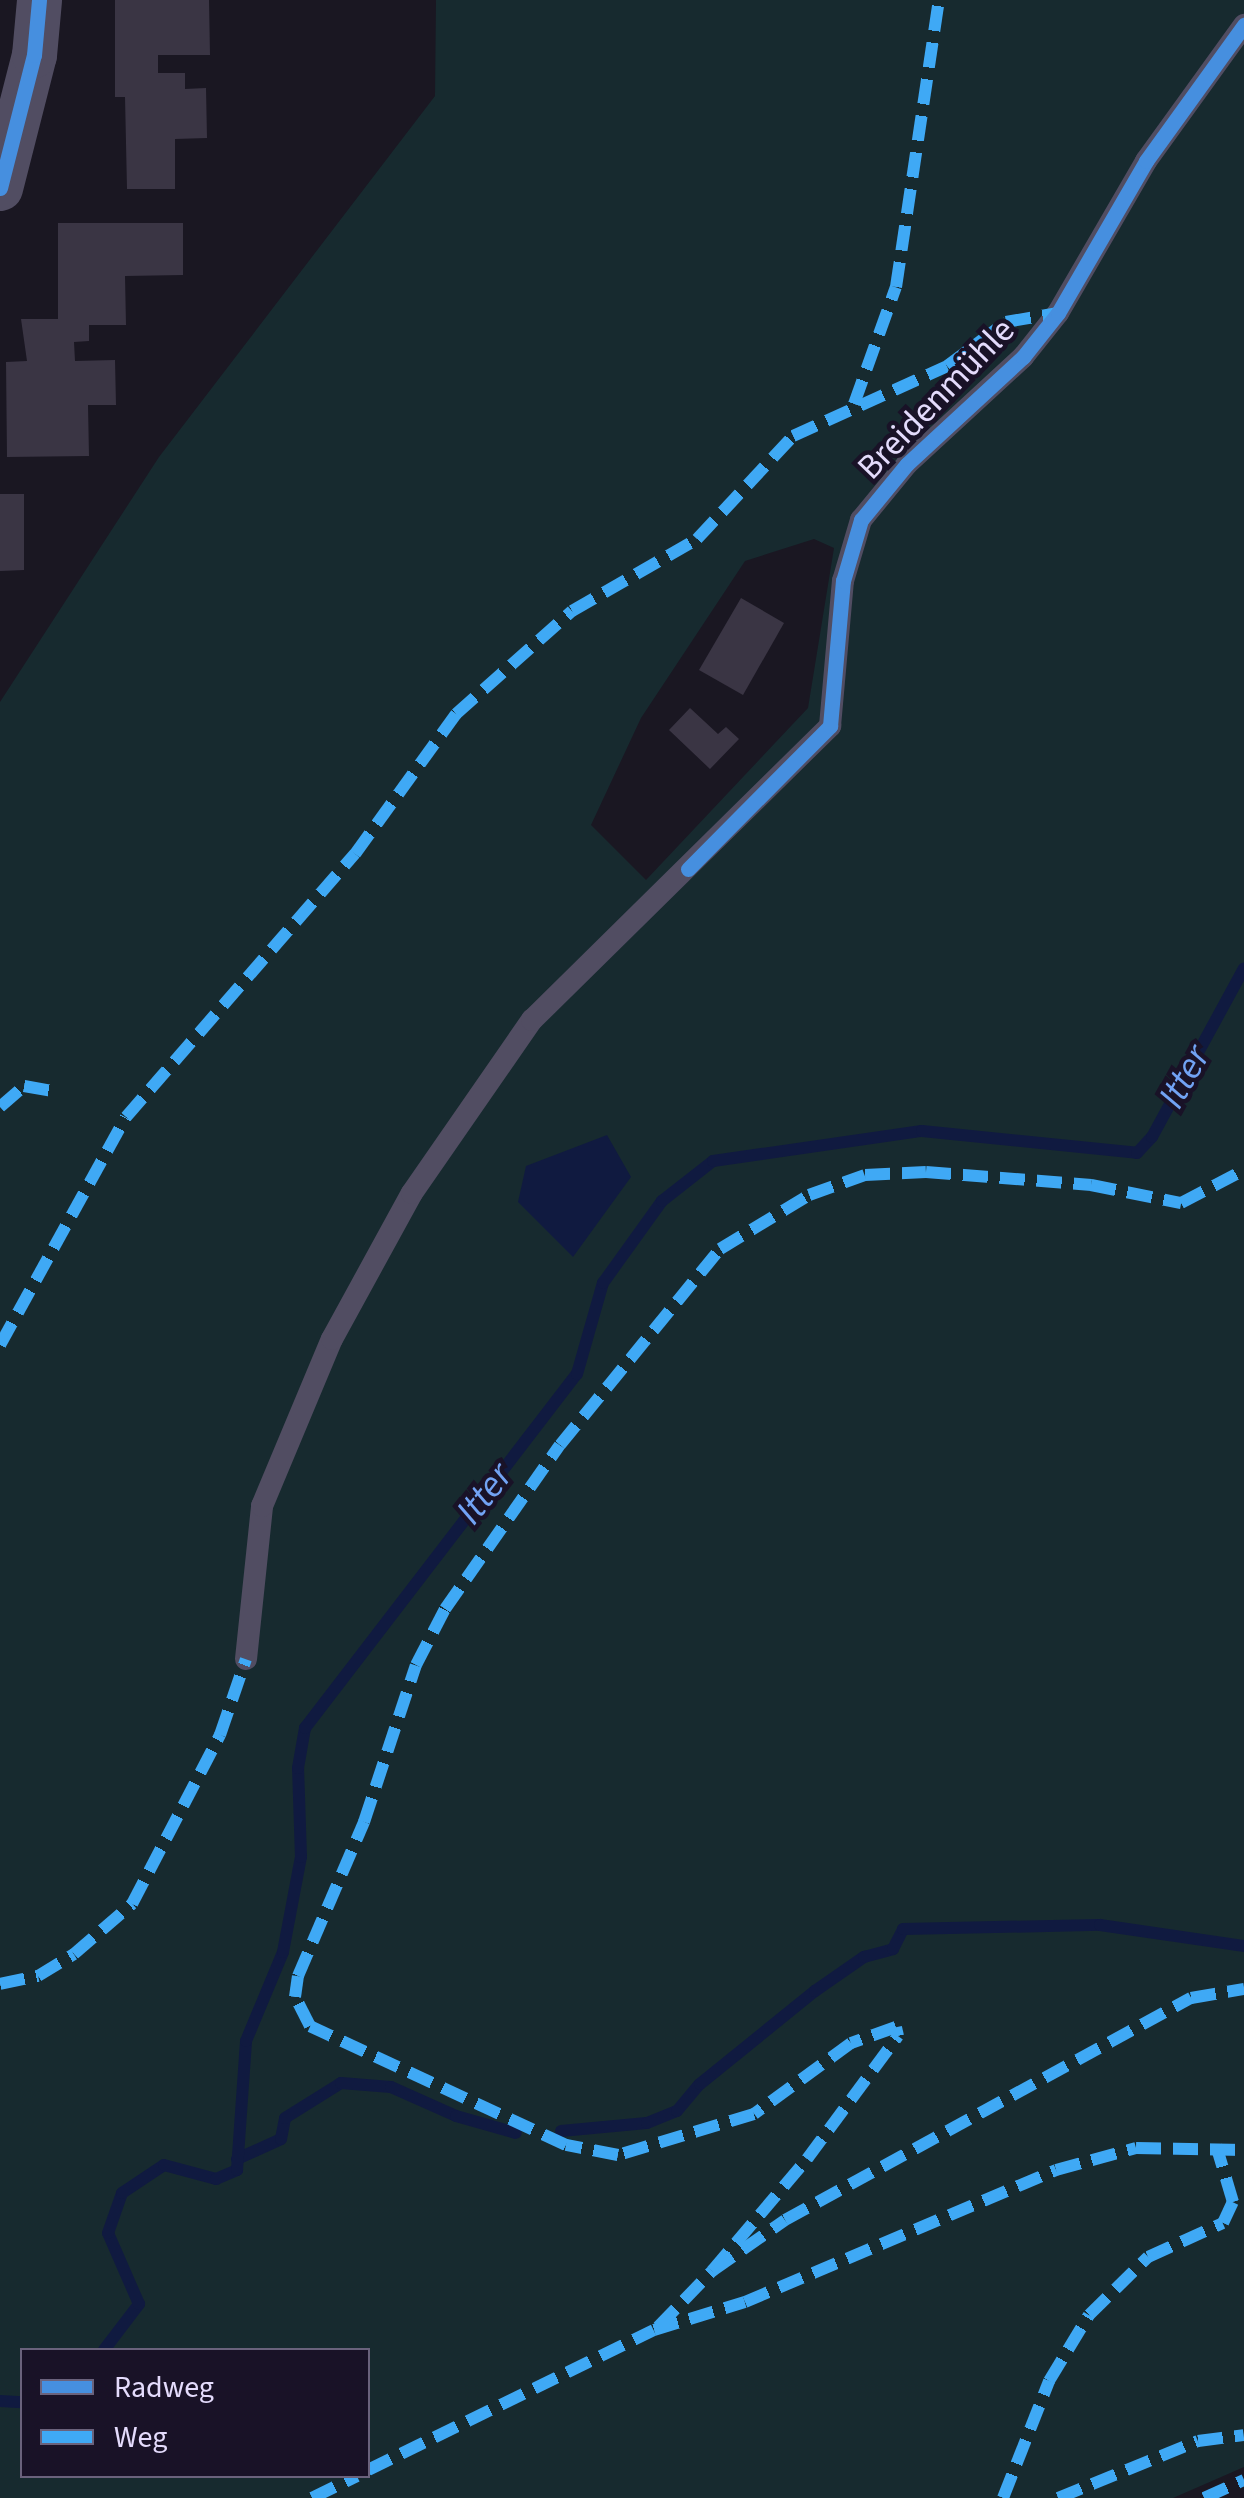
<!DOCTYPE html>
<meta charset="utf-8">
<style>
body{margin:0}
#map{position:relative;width:1244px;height:2498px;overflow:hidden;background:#1a1722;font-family:"Source Sans 3",sans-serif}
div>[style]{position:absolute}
.green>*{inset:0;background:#172a2f}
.water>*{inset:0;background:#101a40}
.stream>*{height:12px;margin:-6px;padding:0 6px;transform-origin:6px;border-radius:6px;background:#101a40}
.building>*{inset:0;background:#3a3544}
.service>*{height:22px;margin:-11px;padding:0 11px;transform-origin:11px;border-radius:11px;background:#514d62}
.minor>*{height:45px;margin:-22.5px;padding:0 22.5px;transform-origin:22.5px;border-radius:22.5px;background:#514d62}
.quiet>*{height:12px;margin-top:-6px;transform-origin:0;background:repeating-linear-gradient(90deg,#3fa9f5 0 25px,transparent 0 37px)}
.cycleway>*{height:15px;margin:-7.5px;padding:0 7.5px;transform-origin:7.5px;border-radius:7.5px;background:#468fdf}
span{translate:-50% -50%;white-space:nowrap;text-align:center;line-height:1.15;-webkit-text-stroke:9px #191227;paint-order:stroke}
.street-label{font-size:35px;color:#e4dbfc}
.water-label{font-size:38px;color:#72a3f4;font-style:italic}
.legend{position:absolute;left:20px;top:2348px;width:350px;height:130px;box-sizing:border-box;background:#191227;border:2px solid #6a627c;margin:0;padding:12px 18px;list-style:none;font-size:30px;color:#e4dbfc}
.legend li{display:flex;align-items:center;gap:20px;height:50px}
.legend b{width:50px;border:2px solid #6a627c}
</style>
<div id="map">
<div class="green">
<div style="clip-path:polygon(evenodd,436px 0,1244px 0,1244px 2467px,1173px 2498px,0 2498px,0 702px,159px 457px,435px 96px,436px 0,814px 539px,834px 548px,808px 708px,646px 880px,591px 825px,641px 718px,745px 561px,814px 539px,436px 0,22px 2350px,368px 2350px,368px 2476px,22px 2476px,22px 2350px)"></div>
</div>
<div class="water">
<div style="clip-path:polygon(607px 1135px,631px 1177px,573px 1257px,518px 1202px,526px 1166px)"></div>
</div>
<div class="stream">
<div style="left:561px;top:2131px;width:86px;rotate:-5.3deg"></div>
<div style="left:647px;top:2123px;width:32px;rotate:-22deg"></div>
<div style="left:677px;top:2111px;width:35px;rotate:-50deg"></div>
<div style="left:700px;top:2084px;width:148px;rotate:-39deg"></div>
<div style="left:815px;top:1991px;width:60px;rotate:-34.8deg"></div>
<div style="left:864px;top:1957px;width:30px;rotate:-15deg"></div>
<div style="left:893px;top:1949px;width:22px;rotate:-63deg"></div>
<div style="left:903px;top:1929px;width:197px;rotate:-1.2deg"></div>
<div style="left:1100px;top:1925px;width:146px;rotate:8.3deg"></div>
<div style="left:237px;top:2159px;width:48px;rotate:-24.4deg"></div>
<div style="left:281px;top:2139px;width:21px;rotate:-79deg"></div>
<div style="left:285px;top:2118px;width:66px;rotate:-32deg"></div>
<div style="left:341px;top:2083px;width:50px;rotate:4.6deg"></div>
<div style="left:391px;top:2087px;width:71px;rotate:24deg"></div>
<div style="left:456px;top:2116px;width:62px;rotate:15.8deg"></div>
<div style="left:104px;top:2350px;width:58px;rotate:-52.7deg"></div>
<div style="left:139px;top:2304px;width:77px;rotate:-113.6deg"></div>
<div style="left:108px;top:2233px;width:42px;rotate:-70.7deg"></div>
<div style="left:122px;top:2193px;width:50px;rotate:-33.7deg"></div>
<div style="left:164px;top:2165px;width:54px;rotate:15.1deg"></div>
<div style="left:216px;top:2179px;width:23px;rotate:-23deg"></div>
<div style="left:237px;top:2170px;width:129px;rotate:-86deg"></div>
<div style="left:246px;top:2041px;width:96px;rotate:-67.4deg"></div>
<div style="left:283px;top:1952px;width:97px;rotate:-79.3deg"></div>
<div style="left:301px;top:1857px;width:89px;rotate:-91.9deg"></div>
<div style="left:298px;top:1768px;width:41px;rotate:-80.1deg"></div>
<div style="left:305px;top:1728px;width:446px;rotate:-52.5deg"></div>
<div style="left:577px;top:1374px;width:95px;rotate:-74.1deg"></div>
<div style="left:603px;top:1283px;width:101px;rotate:-54.3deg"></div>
<div style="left:662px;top:1201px;width:65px;rotate:-38.1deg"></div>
<div style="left:713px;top:1161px;width:211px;rotate:-8.2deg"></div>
<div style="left:922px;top:1131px;width:216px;rotate:5.8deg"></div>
<div style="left:1137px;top:1153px;width:22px;rotate:-47deg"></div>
<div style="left:1152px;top:1137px;width:192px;rotate:-61.4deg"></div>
<div style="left:0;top:2401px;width:22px;rotate:3deg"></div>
</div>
<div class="building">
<div style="clip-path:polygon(115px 0,209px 0,210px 55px,158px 55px,158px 73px,185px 73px,185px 89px,206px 88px,207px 138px,175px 139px,175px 189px,127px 189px,125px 97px,115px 97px)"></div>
<div style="clip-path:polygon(58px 223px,183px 223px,183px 275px,125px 276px,126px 325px,89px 325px,89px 341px,74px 342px,75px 361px,115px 360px,116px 405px,88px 405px,89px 456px,7px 457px,6px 362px,27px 361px,21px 319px,58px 319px)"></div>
<div style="clip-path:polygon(0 494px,24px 494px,24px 570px,0 571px)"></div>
<div style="clip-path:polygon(741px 598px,784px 623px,743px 695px,699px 670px)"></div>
<div style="clip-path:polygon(690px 708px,718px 734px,726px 727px,739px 739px,710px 769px,669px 730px)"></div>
</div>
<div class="service">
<div style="left:246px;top:1659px;width:154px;rotate:-84deg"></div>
<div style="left:262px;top:1506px;width:181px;rotate:-67.3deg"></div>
<div style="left:332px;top:1339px;width:166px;rotate:-61.3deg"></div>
<div style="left:412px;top:1193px;width:211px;rotate:-55.3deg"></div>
<div style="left:532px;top:1020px;width:419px;rotate:-44.6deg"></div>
<div style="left:830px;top:726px;width:146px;rotate:-84.9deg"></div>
<div style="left:843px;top:581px;width:64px;rotate:-73.6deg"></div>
<div style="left:861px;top:520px;width:72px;rotate:-50.6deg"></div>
<div style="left:907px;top:464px;width:158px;rotate:-42.7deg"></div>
<div style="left:1023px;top:357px;width:56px;rotate:-51.5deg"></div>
<div style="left:1058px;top:313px;width:176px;rotate:-59.9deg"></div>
<div style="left:1146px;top:161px;width:168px;rotate:-54.2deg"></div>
</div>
<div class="minor">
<div style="left:0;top:188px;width:137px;rotate:-75.7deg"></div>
<div style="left:34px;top:55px;width:55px;rotate:-84.8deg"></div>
</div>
<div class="quiet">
<div style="left:854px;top:404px;width:124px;rotate:-70.3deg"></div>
<div style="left:896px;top:287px;width:290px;rotate:-81.5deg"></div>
<div style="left:0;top:1107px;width:32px;rotate:-41deg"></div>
<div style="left:24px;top:1086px;width:28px;rotate:10deg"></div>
<div style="left:0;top:1345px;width:260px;rotate:-61.1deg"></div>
<div style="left:126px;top:1117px;width:349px;rotate:-49deg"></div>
<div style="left:355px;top:854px;width:173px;rotate:-54.2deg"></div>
<div style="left:456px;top:714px;width:155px;rotate:-41.6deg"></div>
<div style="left:572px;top:611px;width:144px;rotate:-29.9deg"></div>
<div style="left:697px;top:539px;width:141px;rotate:-47deg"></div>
<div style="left:793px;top:436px;width:169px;rotate:-24.4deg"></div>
<div style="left:947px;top:366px;width:74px;rotate:-36.7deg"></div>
<div style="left:1006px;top:322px;width:53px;rotate:-9.8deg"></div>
<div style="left:0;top:1984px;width:39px;rotate:-12deg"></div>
<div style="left:38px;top:1976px;width:42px;rotate:-31.4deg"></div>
<div style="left:74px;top:1954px;width:77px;rotate:-40.8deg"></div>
<div style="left:132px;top:1904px;width:191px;rotate:-62.5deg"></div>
<div style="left:220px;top:1735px;width:80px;rotate:-71.1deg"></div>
<div style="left:712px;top:2271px;width:147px;rotate:-49.7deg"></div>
<div style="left:807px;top:2159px;width:153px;rotate:-53.5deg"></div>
<div style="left:898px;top:2036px;width:9px;rotate:-103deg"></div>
<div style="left:896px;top:2027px;width:48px;rotate:160.4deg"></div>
<div style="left:851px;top:2043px;width:120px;rotate:143.8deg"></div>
<div style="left:754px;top:2114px;width:142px;rotate:163.2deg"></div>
<div style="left:618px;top:2155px;width:53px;rotate:-169.1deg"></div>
<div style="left:566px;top:2145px;width:282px;rotate:-155.1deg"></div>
<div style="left:310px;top:2026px;width:33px;rotate:-117deg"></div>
<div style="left:295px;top:1997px;width:21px;rotate:-82deg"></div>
<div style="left:298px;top:1976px;width:168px;rotate:-66.8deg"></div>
<div style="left:364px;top:1822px;width:165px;rotate:-71.7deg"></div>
<div style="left:416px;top:1665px;width:63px;rotate:-62.6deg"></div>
<div style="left:445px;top:1609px;width:200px;rotate:-55deg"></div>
<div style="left:560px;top:1445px;width:253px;rotate:-50.8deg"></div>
<div style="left:720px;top:1249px;width:104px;rotate:-31.2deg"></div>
<div style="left:809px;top:1195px;width:59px;rotate:-19.7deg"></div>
<div style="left:865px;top:1175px;width:61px;rotate:-2.8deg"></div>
<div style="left:926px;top:1172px;width:166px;rotate:4.5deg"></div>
<div style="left:1091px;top:1185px;width:92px;rotate:11.3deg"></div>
<div style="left:1181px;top:1203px;width:71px;rotate:-27.6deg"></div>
<div style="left:658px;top:2327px;width:78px;rotate:-46deg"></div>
<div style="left:712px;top:2271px;width:89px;rotate:-34.9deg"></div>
<div style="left:785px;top:2220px;width:463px;rotate:-28.7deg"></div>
<div style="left:1191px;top:1998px;width:54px;rotate:-9.6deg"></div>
<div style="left:368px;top:2470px;width:318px;rotate:-26.1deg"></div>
<div style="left:654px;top:2330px;width:95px;rotate:-17.1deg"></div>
<div style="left:745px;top:2302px;width:338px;rotate:-23deg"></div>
<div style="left:1056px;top:2170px;width:83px;rotate:-15.4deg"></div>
<div style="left:1136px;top:2148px;width:108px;rotate:1.1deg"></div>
<div style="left:312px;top:2498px;width:50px;rotate:-26.1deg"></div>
<div style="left:1003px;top:2498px;width:126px;rotate:-68.5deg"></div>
<div style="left:1049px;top:2381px;width:77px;rotate:-58.8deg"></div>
<div style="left:1089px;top:2315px;width:83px;rotate:-44.5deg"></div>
<div style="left:1148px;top:2257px;width:82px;rotate:-24.4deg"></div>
<div style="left:1223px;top:2223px;width:23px;rotate:-65deg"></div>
<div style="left:1233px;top:2202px;width:59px;rotate:-106.6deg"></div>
<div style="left:1058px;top:2498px;width:151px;rotate:-22.2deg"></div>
<div style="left:1198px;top:2441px;width:46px;rotate:-7.4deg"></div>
<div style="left:1204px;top:2498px;width:44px;rotate:-24.2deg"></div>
</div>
<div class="cycleway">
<div style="left:0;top:188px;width:137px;rotate:-75.7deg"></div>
<div style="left:34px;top:55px;width:55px;rotate:-84.8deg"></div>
<div style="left:688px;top:869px;width:202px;rotate:-45.2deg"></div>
<div style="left:830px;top:726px;width:146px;rotate:-84.9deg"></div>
<div style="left:843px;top:581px;width:64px;rotate:-73.6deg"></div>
<div style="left:861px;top:520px;width:72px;rotate:-50.6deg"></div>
<div style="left:907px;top:464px;width:158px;rotate:-42.7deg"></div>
<div style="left:1023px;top:357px;width:56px;rotate:-51.5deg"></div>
<div style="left:1058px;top:313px;width:176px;rotate:-59.9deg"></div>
<div style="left:1146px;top:161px;width:168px;rotate:-54.2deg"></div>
</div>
<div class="street-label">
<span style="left:936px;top:399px;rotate:-46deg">Breidenmühle</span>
</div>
<div class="water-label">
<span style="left:1185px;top:1077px;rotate:-61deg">Itter</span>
<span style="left:485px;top:1494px;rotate:-52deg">Itter</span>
</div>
<ul class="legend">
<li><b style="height:12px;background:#468fdf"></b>Radweg</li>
<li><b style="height:12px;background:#3fa9f5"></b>Weg</li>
</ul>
</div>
